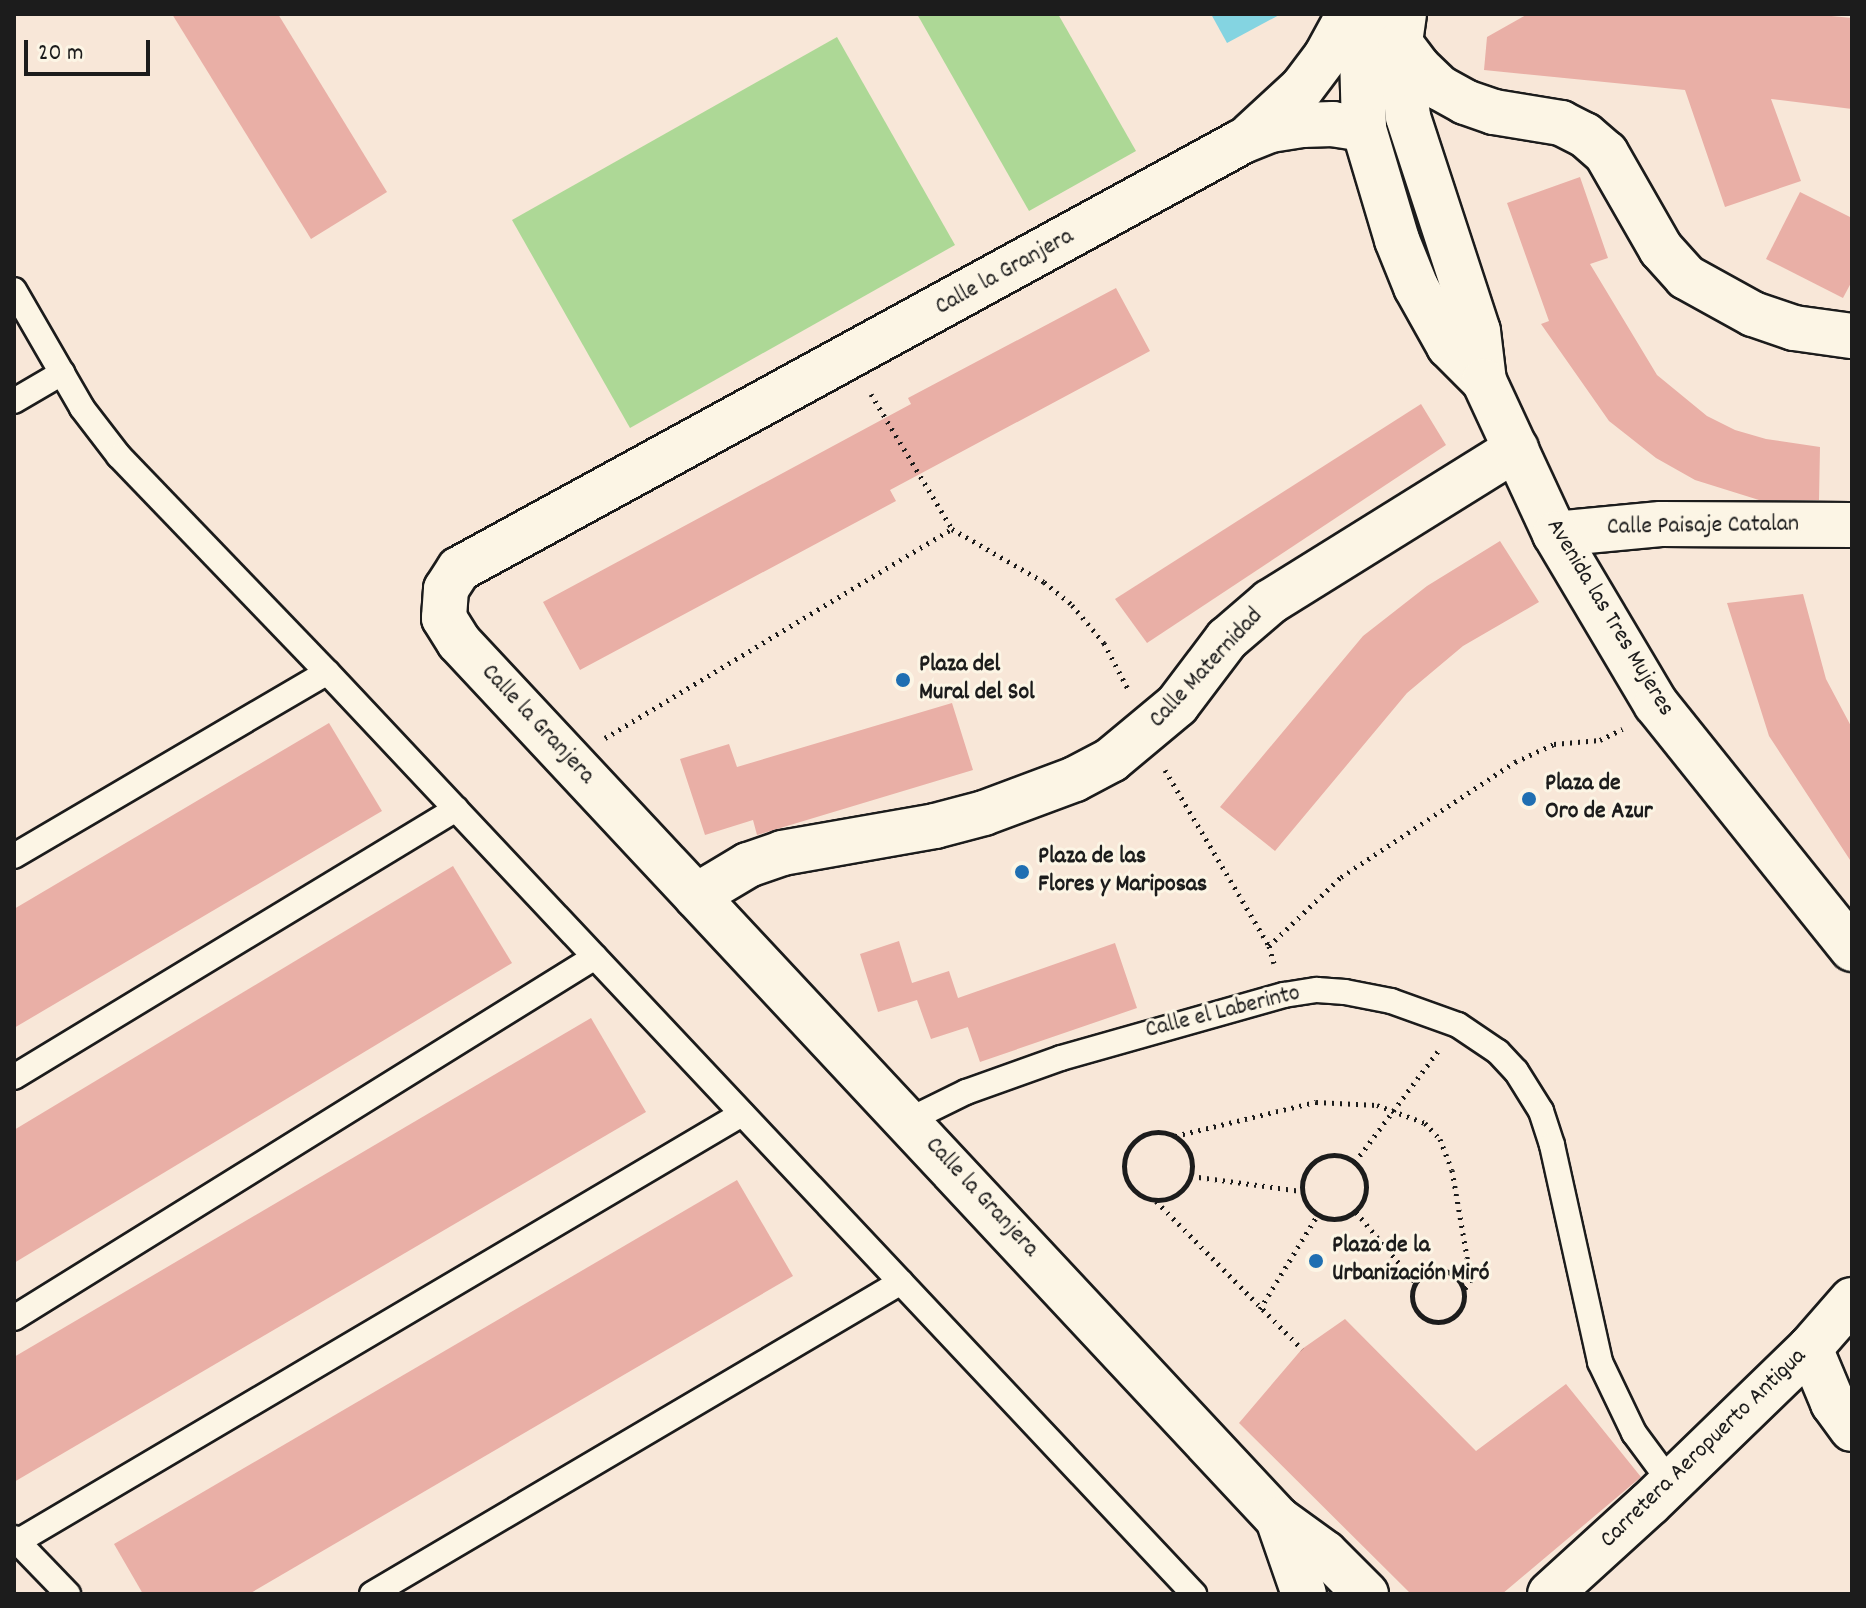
<!DOCTYPE html>
<meta charset="utf-8">
<style>
body{margin:0}
#map{position:relative;width:1866px;height:1608px;overflow:hidden;background:#f8e7d8;font-family:Dekko,sans-serif}
div>[style]{position:absolute}
.green>*{inset:0;background:#add896}
.water>*{inset:0;background:#84d4e1}
.building>*{inset:0;background:#e9afa6}
.path>*{height:5px;margin-top:-2.5px;transform-origin:0;background:repeating-linear-gradient(90deg,#1c1c1c 0 2px,transparent 0 8px)}
.path>.ring{margin:-2.5px;padding:0;box-sizing:content-box;background:none;border:5px solid #1c1c1c;border-radius:50%}
.roads{filter:drop-shadow(2px 0 #1c1c1c) drop-shadow(-2px 0 #1c1c1c) drop-shadow(0 2px #1c1c1c) drop-shadow(0 -2px #1c1c1c)}
.lane>*{height:24px;margin:-12px;padding:0 12px;transform-origin:12px;border-radius:12px;background:#fcf5e5}
.street>*{height:44px;margin:-22px;padding:0 22px;transform-origin:22px;border-radius:22px;background:#fcf5e5}
.secondary>*{height:44px;margin:-22px;padding:0 22px;transform-origin:22px;border-radius:22px;background:#fcf5e5}
.dots>*{width:22px;height:22px;translate:-50% -50%;box-sizing:border-box;border:4px solid #fcf5e5;border-radius:50%}
span{translate:-50% -50%;white-space:nowrap;text-align:center;line-height:1.15;-webkit-text-stroke:6px #fcf5e5;paint-order:stroke}
.street-label{font-size:24px;color:#1c1c1c}
.poi-label{font-size:24px;color:#1c1c1c;font-weight:700}
.left{translate:0 -50%;text-align:left}
.frame{position:absolute;inset:0;border:16px solid #1c1c1c;pointer-events:none}
.scale{position:absolute;left:24px;top:40px;width:126px;height:36px;box-sizing:border-box;border:4px solid #1c1c1c;border-top:0;padding-left:10px;font-size:24px;line-height:28px;white-space:nowrap;color:#1c1c1c;-webkit-text-stroke:6px #fcf5e5;paint-order:stroke}
</style>
<div id="map">
<div class="green">
<div style="clip-path:polygon(917px 14px,1058px 14px,1136px 151px,1029px 211px)"></div>
<div style="clip-path:polygon(837px 37px,955px 245px,630px 428px,512px 220px)"></div>
</div>
<div class="water">
<div style="clip-path:polygon(1211px 14px,1281px 14px,1227px 43px)"></div>
</div>
<div class="building">
<div style="clip-path:polygon(172px 14px,278px 14px,387px 192px,311px 239px)"></div>
<div style="clip-path:polygon(1528px 14px,1811px 14px,1852px 18px,1852px 109px,1771px 99px,1801px 181px,1725px 207px,1685px 90px,1484px 70px,1487px 37px)"></div>
<div style="clip-path:polygon(1580px 177px,1608px 258px,1590px 264px,1657px 375px,1707px 416px,1735px 430px,1766px 439px,1820px 447px,1819px 500px,1759px 500px,1695px 480px,1656px 458px,1609px 421px,1541px 324px,1549px 321px,1507px 203px)"></div>
<div style="clip-path:polygon(1800px 192px,1852px 218px,1852px 281px,1843px 298px,1766px 259px)"></div>
<div style="clip-path:polygon(1116px 288px,1150px 351px,890px 490px,896px 501px,580px 670px,543px 602px,911px 404px,908px 398px)"></div>
<div style="clip-path:polygon(1421px 404px,1446px 445px,1147px 643px,1115px 599px)"></div>
<div style="clip-path:polygon(1500px 541px,1539px 602px,1463px 646px,1407px 693px,1275px 851px,1220px 807px,1363px 636px,1427px 586px)"></div>
<div style="clip-path:polygon(1803px 594px,1826px 679px,1852px 728px,1852px 863px,1769px 736px,1727px 603px)"></div>
<div style="clip-path:polygon(952px 703px,973px 770px,757px 835px,753px 820px,705px 835px,680px 759px,729px 744px,737px 767px)"></div>
<div style="clip-path:polygon(329px 723px,382px 811px,14px 1028px,14px 909px)"></div>
<div style="clip-path:polygon(453px 866px,512px 963px,14px 1263px,14px 1130px)"></div>
<div style="clip-path:polygon(899px 941px,912px 983px,949px 971px,958px 998px,1115px 943px,1137px 1008px,980px 1062px,964px 1016px,968px 1027px,931px 1039px,917px 1000px,878px 1012px,860px 954px)"></div>
<div style="clip-path:polygon(591px 1018px,646px 1112px,14px 1482px,14px 1357px)"></div>
<div style="clip-path:polygon(737px 1180px,793px 1276px,249px 1594px,143px 1594px,114px 1544px)"></div>
<div style="clip-path:polygon(1345px 1319px,1476px 1451px,1566px 1384px,1641px 1477px,1502px 1594px,1411px 1594px,1239px 1423px,1302px 1349px)"></div>
</div>
<div class="path">
<div style="left:871px;top:394px;width:157px;rotate:59deg"></div>
<div style="left:952px;top:529px;width:106px;rotate:29.9deg"></div>
<div style="left:1044px;top:582px;width:36px;rotate:39deg"></div>
<div style="left:1072px;top:605px;width:50px;rotate:49.9deg"></div>
<div style="left:1104px;top:643px;width:52px;rotate:62.4deg"></div>
<div style="left:605px;top:738px;width:405px;rotate:-31.1deg"></div>
<div style="left:1165px;top:770px;width:204px;rotate:59.4deg"></div>
<div style="left:1269px;top:946px;width:18px;rotate:74deg"></div>
<div style="left:1269px;top:946px;width:100px;rotate:-43.8deg"></div>
<div style="left:1341px;top:877px;width:209px;rotate:-33.5deg"></div>
<div style="left:1515px;top:762px;width:43px;rotate:-24.8deg"></div>
<div style="left:1554px;top:744px;width:46px;rotate:-5deg"></div>
<div style="left:1600px;top:740px;width:25px;rotate:-26deg"></div>
<div class="ring" style="left:1124px;top:1132px;width:63px;height:63px"></div>
<div style="left:1175px;top:1136px;width:145px;rotate:-13.6deg"></div>
<div style="left:1316px;top:1102px;width:61px;rotate:2.8deg"></div>
<div style="left:1377px;top:1105px;width:51px;rotate:20.6deg"></div>
<div style="left:1425px;top:1123px;width:22px;rotate:47deg"></div>
<div style="left:1440px;top:1139px;width:33px;rotate:69deg"></div>
<div style="left:1452px;top:1170px;width:112px;rotate:80.2deg"></div>
<div style="left:1471px;top:1280px;width:12px;rotate:125deg"></div>
<div class="ring" style="left:1302px;top:1155px;width:59px;height:59px"></div>
<div style="left:1355px;top:1162px;width:139px;rotate:-53.2deg"></div>
<div style="left:1191px;top:1176px;width:111px;rotate:7.8deg"></div>
<div style="left:1156px;top:1201px;width:208px;rotate:45.4deg"></div>
<div style="left:1356px;top:1212px;width:92px;rotate:49.9deg"></div>
<div class="ring" style="left:1412px;top:1270px;width:47px;height:47px"></div>
<div style="left:1260px;top:1309px;width:109px;rotate:-58.5deg"></div>
</div>
<div class="roads">
<div class="lane">
<div style="left:14px;top:290px;width:136px;rotate:60deg"></div>
<div style="left:82px;top:408px;width:61px;rotate:52.4deg"></div>
<div style="left:119px;top:456px;width:300px;rotate:46.1deg"></div>
<div style="left:327px;top:672px;width:1266px;rotate:46.76deg"></div>
<div style="left:14px;top:401px;width:56px;rotate:-30.3deg"></div>
<div style="left:14px;top:856px;width:363px;rotate:-30.4deg"></div>
<div style="left:14px;top:1077px;width:517px;rotate:-31.23deg"></div>
<div style="left:909px;top:1120px;width:64px;rotate:-26.2deg"></div>
<div style="left:966px;top:1092px;width:101px;rotate:-19.7deg"></div>
<div style="left:1061px;top:1058px;width:232px;rotate:-15.8deg"></div>
<div style="left:1284px;top:995px;width:33px;rotate:-9deg"></div>
<div style="left:1317px;top:990px;width:28px;rotate:4deg"></div>
<div style="left:1345px;top:992px;width:47px;rotate:11.1deg"></div>
<div style="left:1391px;top:1001px;width:71px;rotate:19.7deg"></div>
<div style="left:1458px;top:1025px;width:48px;rotate:34deg"></div>
<div style="left:1498px;top:1052px;width:26px;rotate:47deg"></div>
<div style="left:1516px;top:1071px;width:47px;rotate:58deg"></div>
<div style="left:1541px;top:1111px;width:36px;rotate:72deg"></div>
<div style="left:1552px;top:1145px;width:222px;rotate:77.5deg"></div>
<div style="left:1600px;top:1362px;width:79px;rotate:64.4deg"></div>
<div style="left:1634px;top:1433px;width:62px;rotate:53.5deg"></div>
<div style="left:14px;top:1318px;width:684px;rotate:-31.85deg"></div>
<div style="left:14px;top:1538px;width:78px;rotate:46deg"></div>
<div style="left:17px;top:1542px;width:842px;rotate:-30.56deg"></div>
<div style="left:372px;top:1594px;width:614px;rotate:-30.53deg"></div>
</div>
<div class="street">
<div style="left:1400px;top:43px;width:30px;rotate:53deg"></div>
<div style="left:1418px;top:67px;width:30px;rotate:44deg"></div>
<div style="left:1440px;top:88px;width:29px;rotate:29deg"></div>
<div style="left:1465px;top:102px;width:31px;rotate:19deg"></div>
<div style="left:1494px;top:112px;width:68px;rotate:9.3deg"></div>
<div style="left:1561px;top:123px;width:27px;rotate:27deg"></div>
<div style="left:1585px;top:135px;width:28px;rotate:41deg"></div>
<div style="left:1606px;top:153px;width:111px;rotate:60.2deg"></div>
<div style="left:1661px;top:249px;width:38px;rotate:48deg"></div>
<div style="left:1686px;top:277px;width:77px;rotate:28.9deg"></div>
<div style="left:1753px;top:314px;width:43px;rotate:18.9deg"></div>
<div style="left:1794px;top:328px;width:59px;rotate:7.9deg"></div>
<div style="left:1364px;top:129px;width:31px;rotate:-171deg"></div>
<div style="left:1333px;top:124px;width:31px;rotate:178deg"></div>
<div style="left:1302px;top:125px;width:32px;rotate:171deg"></div>
<div style="left:1270px;top:130px;width:31px;rotate:158deg"></div>
<div style="left:1241px;top:142px;width:891px;rotate:151.36deg"></div>
<div style="left:459px;top:569px;width:24px;rotate:123deg"></div>
<div style="left:446px;top:589px;width:29px;rotate:94deg"></div>
<div style="left:444px;top:618px;width:28px;rotate:58deg"></div>
<div style="left:459px;top:642px;width:1200px;rotate:46.96deg"></div>
<div style="left:1278px;top:1519px;width:58px;rotate:35.9deg"></div>
<div style="left:1325px;top:1553px;width:58px;rotate:45deg"></div>
<div style="left:1251px;top:135px;width:69px;rotate:-42.7deg"></div>
<div style="left:1302px;top:88px;width:40px;rotate:-53deg"></div>
<div style="left:1326px;top:56px;width:48px;rotate:-61.3deg"></div>
<div style="left:1555px;top:534px;width:106px;rotate:-5.4deg"></div>
<div style="left:1661px;top:524px;width:191px;rotate:0.3deg"></div>
<div style="left:696px;top:896px;width:61px;rotate:-30.8deg"></div>
<div style="left:748px;top:865px;width:36px;rotate:-19deg"></div>
<div style="left:782px;top:853px;width:155px;rotate:-10deg"></div>
<div style="left:935px;top:826px;width:51px;rotate:-14.9deg"></div>
<div style="left:984px;top:813px;width:97px;rotate:-20.5deg"></div>
<div style="left:1075px;top:779px;width:41px;rotate:-27.8deg"></div>
<div style="left:1111px;top:760px;width:86px;rotate:-39.8deg"></div>
<div style="left:1177px;top:705px;width:83px;rotate:-52.9deg"></div>
<div style="left:1227px;top:639px;width:57px;rotate:-40.7deg"></div>
<div style="left:1270px;top:602px;width:290px;rotate:-31.9deg"></div>
<div style="left:1810px;top:1348px;width:60px;rotate:67.3deg"></div>
<div style="left:1833px;top:1403px;width:32px;rotate:54deg"></div>
<div style="left:1278px;top:1519px;width:79px;rotate:70.9deg"></div>
<div style="left:1550px;top:1594px;width:134px;rotate:-42.3deg"></div>
<div style="left:1649px;top:1504px;width:224px;rotate:-44.1deg"></div>
<div style="left:1810px;top:1348px;width:64px;rotate:-48.8deg"></div>
</div>
<div class="secondary">
<div style="left:1361px;top:14px;width:115px;rotate:88.5deg"></div>
<div style="left:1364px;top:129px;width:116px;rotate:73.4deg"></div>
<div style="left:1397px;top:240px;width:51px;rotate:68deg"></div>
<div style="left:1416px;top:287px;width:68px;rotate:60.8deg"></div>
<div style="left:1449px;top:346px;width:49px;rotate:45deg"></div>
<div style="left:1404px;top:14px;width:29px;rotate:98deg"></div>
<div style="left:1400px;top:43px;width:74px;rotate:83.8deg"></div>
<div style="left:1408px;top:117px;width:225px;rotate:71.9deg"></div>
<div style="left:1478px;top:331px;width:50px;rotate:83.2deg"></div>
<div style="left:1484px;top:381px;width:169px;rotate:65.1deg"></div>
<div style="left:1555px;top:534px;width:198px;rotate:59.3deg"></div>
<div style="left:1656px;top:704px;width:314px;rotate:51.3deg"></div>
</div>
</div>
<div class="dots">
<div style="left:903px;top:680px;background:#1f6fb2"></div>
<div style="left:1529px;top:799px;background:#1f6fb2"></div>
<div style="left:1022px;top:872px;background:#1f6fb2"></div>
<div style="left:1316px;top:1261px;background:#1f6fb2"></div>
</div>
<div class="street-label">
<span style="left:1005px;top:273px;rotate:-29deg">Calle la Granjera</span>
<span style="left:1703px;top:527px;rotate:-1deg">Calle Paisaje Catalan</span>
<span style="left:1609px;top:618px;rotate:59deg">Avenida las Tres Mujeres</span>
<span style="left:1207px;top:669px;rotate:-47deg">Calle Maternidad</span>
<span style="left:537px;top:725px;rotate:47deg">Calle la Granjera</span>
<span style="left:1223px;top:1013px;rotate:-14deg">Calle el Laberinto</span>
<span style="left:981px;top:1198px;rotate:47deg">Calle la Granjera</span>
<span style="left:1704px;top:1449px;rotate:-44deg">Carretera Aeropuerto Antigua</span>
</div>
<div class="poi-label">
<span class="left" style="left:919px;top:680px">Plaza del<br>Mural del Sol</span>
<span class="left" style="left:1545px;top:799px">Plaza de<br>Oro de Azur</span>
<span class="left" style="left:1038px;top:872px">Plaza de las<br>Flores y Mariposas</span>
<span class="left" style="left:1332px;top:1261px">Plaza de la<br>Urbanización Miró</span>
</div>
<div class="frame"></div>
<div class="scale">20 m</div>
</div>
